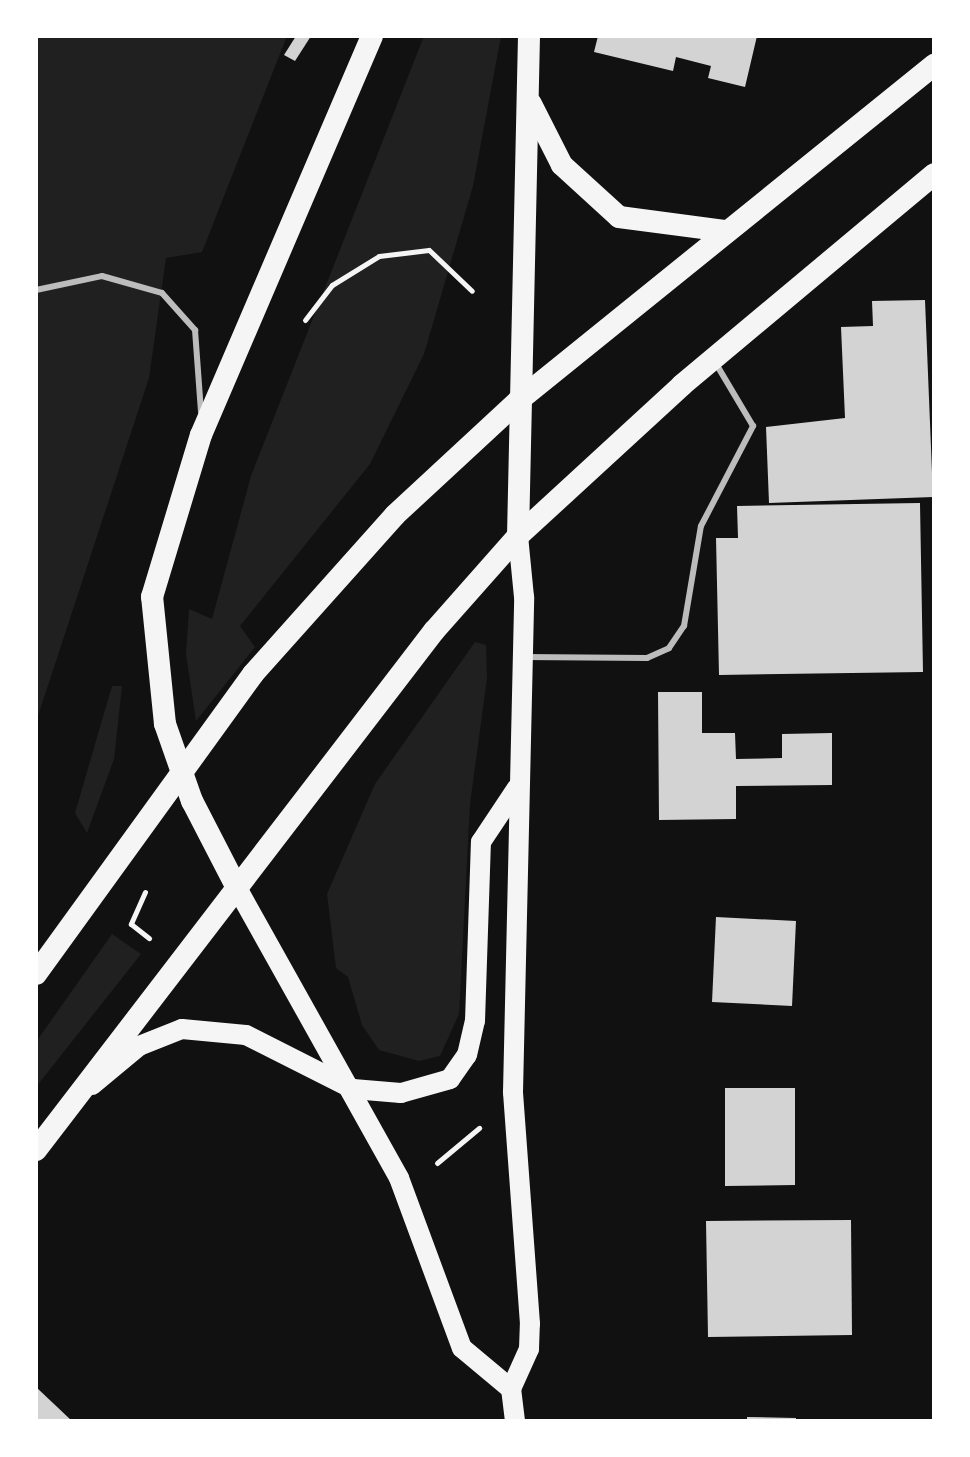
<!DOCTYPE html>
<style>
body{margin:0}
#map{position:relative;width:970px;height:1457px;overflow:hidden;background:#111;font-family:Ubuntu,sans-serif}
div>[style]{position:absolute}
.green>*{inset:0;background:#202020}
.building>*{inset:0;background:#d3d3d3}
.path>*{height:5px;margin:-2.5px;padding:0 2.5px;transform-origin:2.5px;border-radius:2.5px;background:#f5f5f5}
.service>*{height:6px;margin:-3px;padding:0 3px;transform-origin:3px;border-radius:3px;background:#bcbcbc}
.primary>*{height:20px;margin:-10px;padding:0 10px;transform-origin:10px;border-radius:10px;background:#f5f5f5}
.trunk>*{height:22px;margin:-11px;padding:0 11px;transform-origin:11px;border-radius:11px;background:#f5f5f5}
span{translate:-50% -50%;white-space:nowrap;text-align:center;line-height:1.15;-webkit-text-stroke:6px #fff;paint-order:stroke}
.frame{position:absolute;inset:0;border:38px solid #fff;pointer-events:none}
</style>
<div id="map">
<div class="green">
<div style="clip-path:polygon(36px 36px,287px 36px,202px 252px,166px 258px,149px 378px,36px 722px)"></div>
<div style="clip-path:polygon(424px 36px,501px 36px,473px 186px,424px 354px,370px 464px,240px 626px,255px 647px,196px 721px,186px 654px,189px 609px,212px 619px,251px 476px)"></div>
<div style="clip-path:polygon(475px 642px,486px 645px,487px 678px,470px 804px,459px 1014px,440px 1056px,419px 1061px,379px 1050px,362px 1025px,348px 977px,336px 968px,327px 894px,375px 784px)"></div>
<div style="clip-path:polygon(112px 686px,122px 686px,114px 759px,87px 833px,75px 813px)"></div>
<div style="clip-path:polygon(112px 934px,141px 954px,36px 1087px,36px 1042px)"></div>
</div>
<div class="building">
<div style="clip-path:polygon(296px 36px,311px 36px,295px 61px,284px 55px)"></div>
<div style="clip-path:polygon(598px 36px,757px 36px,745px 87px,708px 78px,711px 66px,676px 57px,673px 71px,594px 52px)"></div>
<div style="clip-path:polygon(925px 300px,933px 497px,769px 503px,766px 427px,845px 418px,841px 327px,873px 326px,872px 301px)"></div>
<div style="clip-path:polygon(920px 503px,923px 672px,719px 675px,716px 538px,738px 538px,737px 506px)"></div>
<div style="clip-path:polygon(658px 692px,702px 692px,702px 733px,735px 733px,736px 759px,782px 758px,782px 734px,832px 733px,832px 785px,736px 786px,736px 819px,659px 820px)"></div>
<div style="clip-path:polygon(716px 917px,796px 921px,792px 1006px,712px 1002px)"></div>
<div style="clip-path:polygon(725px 1088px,795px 1088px,795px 1185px,725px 1186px)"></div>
<div style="clip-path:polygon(851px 1220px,852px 1335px,708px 1337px,706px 1221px)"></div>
<div style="clip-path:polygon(36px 1387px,72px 1421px,36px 1421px)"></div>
<div style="clip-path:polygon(747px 1417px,796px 1418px,796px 1421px,747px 1421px)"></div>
</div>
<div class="path">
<div style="left:305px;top:320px;width:44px;rotate:-52.4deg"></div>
<div style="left:332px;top:285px;width:55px;rotate:-31.7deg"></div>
<div style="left:379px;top:256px;width:50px;rotate:-6.8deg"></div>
<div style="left:429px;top:250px;width:59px;rotate:43.6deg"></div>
<div style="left:145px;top:892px;width:35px;rotate:114deg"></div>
<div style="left:131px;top:924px;width:23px;rotate:38deg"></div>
<div style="left:437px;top:1163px;width:55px;rotate:-39.8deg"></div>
</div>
<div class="service">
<div style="left:36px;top:290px;width:67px;rotate:-12deg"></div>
<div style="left:102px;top:276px;width:62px;rotate:15.8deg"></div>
<div style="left:162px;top:293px;width:50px;rotate:48.3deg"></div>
<div style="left:195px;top:330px;width:82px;rotate:85.8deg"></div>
<div style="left:524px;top:657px;width:123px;rotate:0.5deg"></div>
<div style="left:647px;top:658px;width:24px;rotate:-24deg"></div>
<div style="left:669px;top:648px;width:27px;rotate:-56deg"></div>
<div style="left:684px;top:626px;width:101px;rotate:-80.4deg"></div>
<div style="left:701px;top:526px;width:113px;rotate:-62.5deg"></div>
<div style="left:753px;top:426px;width:74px;rotate:-120.7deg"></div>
</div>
<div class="primary">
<div style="left:237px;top:888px;width:332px;rotate:60.8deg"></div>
<div style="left:399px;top:1178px;width:181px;rotate:69.7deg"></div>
<div style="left:462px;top:1348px;width:64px;rotate:39.9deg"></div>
<div style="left:92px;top:1085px;width:61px;rotate:-39.7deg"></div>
<div style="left:139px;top:1046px;width:46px;rotate:-21.6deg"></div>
<div style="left:182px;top:1029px;width:64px;rotate:5.4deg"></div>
<div style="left:246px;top:1035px;width:120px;rotate:26.8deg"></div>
<div style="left:353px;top:1089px;width:48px;rotate:4.8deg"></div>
<div style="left:401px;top:1093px;width:51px;rotate:-15.9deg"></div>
<div style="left:450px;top:1079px;width:29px;rotate:-55deg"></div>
<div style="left:467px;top:1055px;width:35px;rotate:-77deg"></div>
<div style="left:475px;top:1021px;width:179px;rotate:-88.1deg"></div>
<div style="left:481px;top:842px;width:65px;rotate:-56.3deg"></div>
<div style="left:515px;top:1421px;width:32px;rotate:-97deg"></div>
<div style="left:511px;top:1389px;width:44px;rotate:-65.8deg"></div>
<div style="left:529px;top:1349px;width:25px;rotate:-88deg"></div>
<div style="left:530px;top:1324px;width:233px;rotate:-94.2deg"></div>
<div style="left:513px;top:1092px;width:495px;rotate:-88.7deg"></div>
<div style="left:524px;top:597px;width:61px;rotate:-95.6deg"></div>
</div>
<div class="trunk">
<div style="left:531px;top:104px;width:68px;rotate:63.1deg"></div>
<div style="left:562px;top:165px;width:77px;rotate:42.4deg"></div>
<div style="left:619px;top:217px;width:108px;rotate:7.5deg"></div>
<div style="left:518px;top:536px;width:500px;rotate:-88.74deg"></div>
<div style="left:237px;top:888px;width:98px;rotate:-117.3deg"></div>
<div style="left:192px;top:801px;width:82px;rotate:-109.3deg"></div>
<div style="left:165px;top:724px;width:128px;rotate:-95.8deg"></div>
<div style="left:152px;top:597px;width:169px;rotate:-73.2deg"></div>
<div style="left:201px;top:435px;width:434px;rotate:-66.8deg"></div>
<div style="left:36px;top:974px;width:370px;rotate:-54.1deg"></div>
<div style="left:253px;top:674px;width:213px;rotate:-48.2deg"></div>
<div style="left:395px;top:515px;width:168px;rotate:-42.8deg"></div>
<div style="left:518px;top:401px;width:535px;rotate:-38.93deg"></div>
<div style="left:36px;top:1150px;width:654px;rotate:-52.52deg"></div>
<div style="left:434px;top:631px;width:127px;rotate:-48.5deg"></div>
<div style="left:518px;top:536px;width:223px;rotate:-42.6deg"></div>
<div style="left:682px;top:385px;width:329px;rotate:-39.9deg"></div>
</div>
<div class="frame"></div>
</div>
